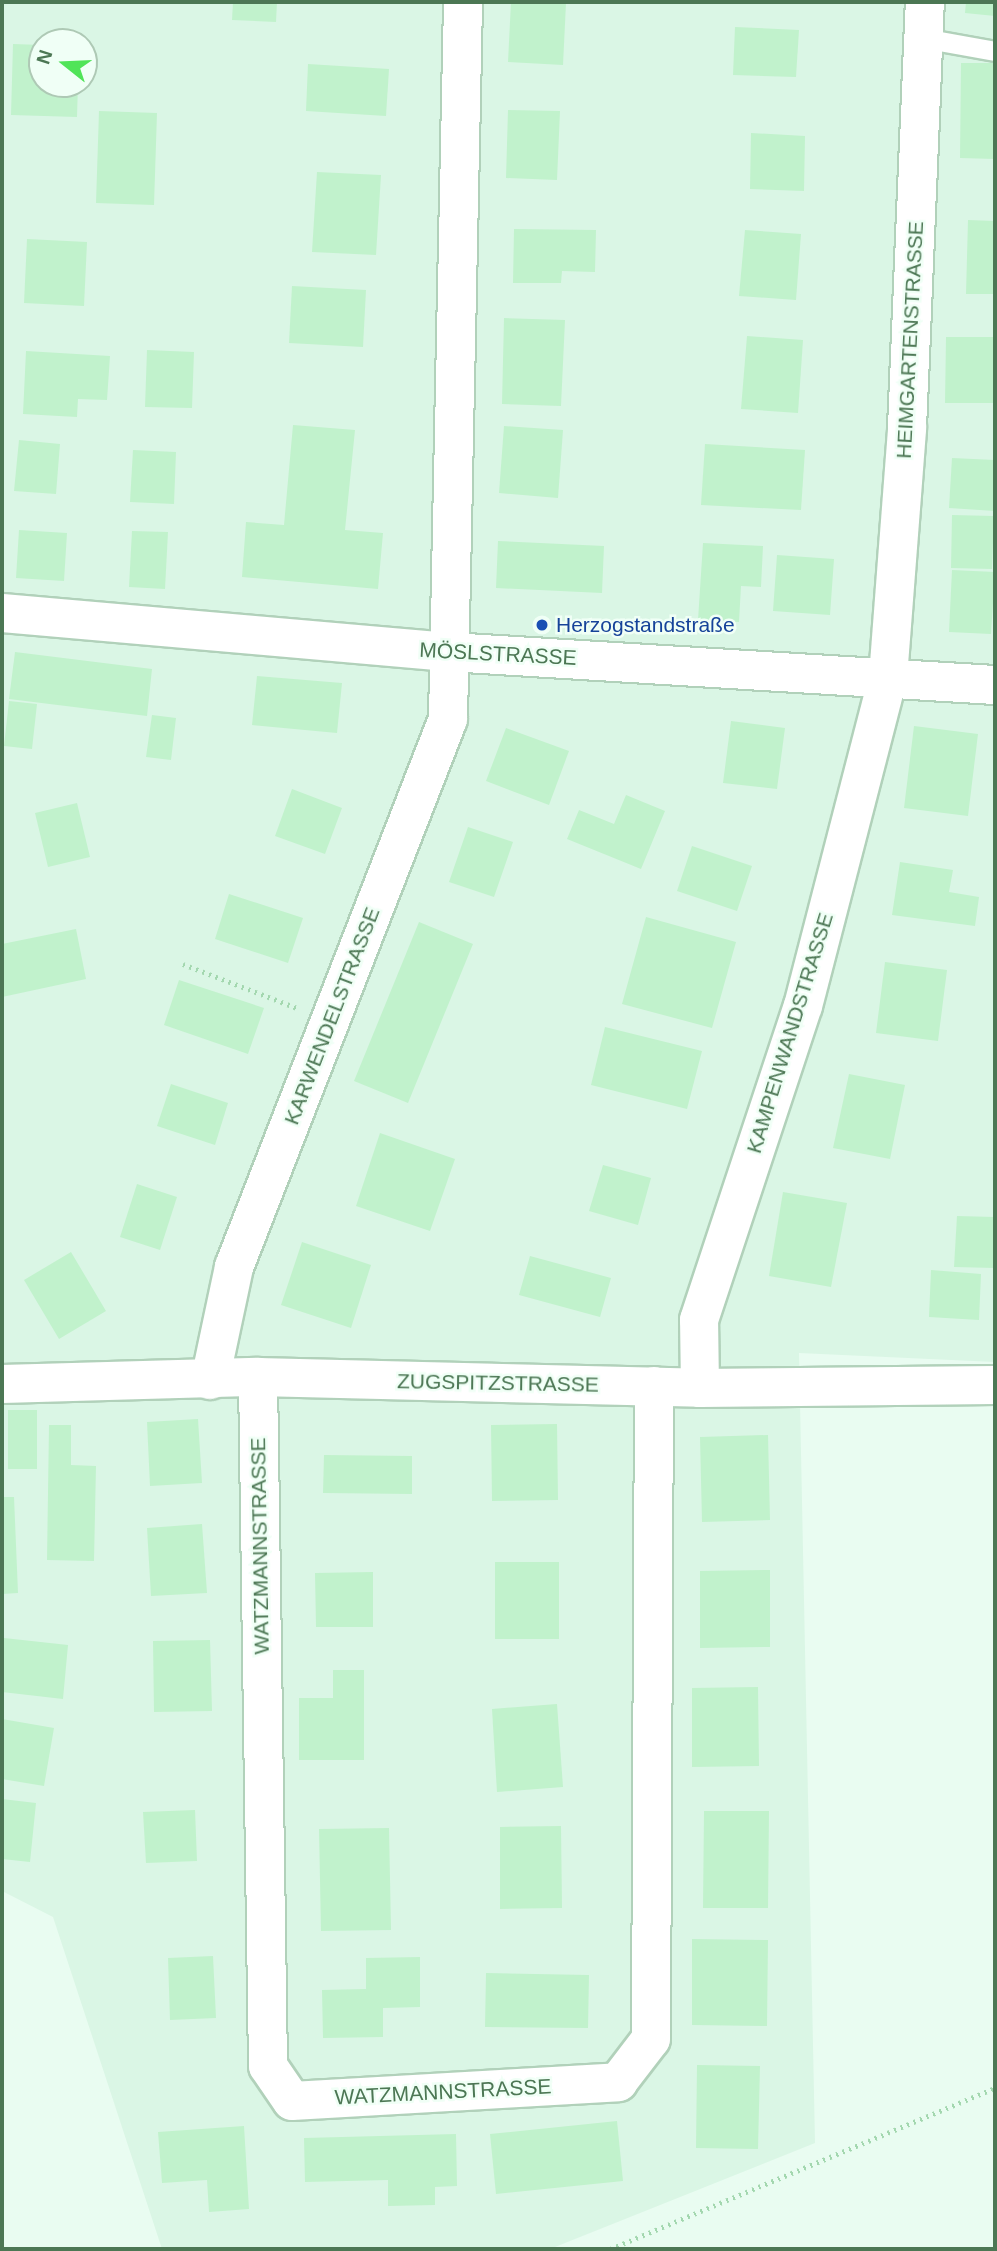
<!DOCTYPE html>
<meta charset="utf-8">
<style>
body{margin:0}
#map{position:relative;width:997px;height:2251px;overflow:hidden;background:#e9fcf1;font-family:Arial,sans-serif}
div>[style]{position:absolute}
.residential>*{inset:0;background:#daf6e5}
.building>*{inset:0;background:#c1f2cc}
.path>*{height:4.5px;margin-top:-2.25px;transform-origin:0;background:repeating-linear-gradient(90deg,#a3d7af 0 2px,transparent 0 7px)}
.roads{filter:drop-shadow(2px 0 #b1d1ba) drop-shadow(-2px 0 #b1d1ba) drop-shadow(0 2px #b1d1ba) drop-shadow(0 -2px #b1d1ba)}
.lane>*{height:19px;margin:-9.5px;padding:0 9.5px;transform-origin:9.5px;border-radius:9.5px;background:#fff}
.street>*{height:38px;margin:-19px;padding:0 19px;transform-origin:19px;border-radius:19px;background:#fff}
.dots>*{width:19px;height:19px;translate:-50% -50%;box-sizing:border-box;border:4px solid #f0fff6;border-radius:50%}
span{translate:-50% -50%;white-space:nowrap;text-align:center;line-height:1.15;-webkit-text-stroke:5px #f0fff6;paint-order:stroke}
.street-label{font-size:21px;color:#4c7754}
.transit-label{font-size:21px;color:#164399}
.left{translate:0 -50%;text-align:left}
.frame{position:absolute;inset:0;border:4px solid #4c7754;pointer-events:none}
.north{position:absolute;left:28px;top:28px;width:70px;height:70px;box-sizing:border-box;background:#f0fff6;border:2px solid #aec9b5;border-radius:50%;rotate:288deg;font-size:19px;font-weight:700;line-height:28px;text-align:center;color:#4c7754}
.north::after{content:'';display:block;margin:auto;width:24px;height:32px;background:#50e458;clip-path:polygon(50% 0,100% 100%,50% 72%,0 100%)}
</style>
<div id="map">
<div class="residential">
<div style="clip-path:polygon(evenodd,2px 2px,995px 2px,995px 1362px,799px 1353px,815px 2143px,550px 2249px,162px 2249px,53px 1917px,2px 1891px,2px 2px,42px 42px,84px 42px,84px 84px,42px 84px,42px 42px)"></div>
</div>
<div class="building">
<div style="clip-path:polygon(233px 2px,277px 2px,276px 22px,232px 20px)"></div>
<div style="clip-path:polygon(511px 2px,566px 3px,563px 65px,508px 62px)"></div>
<div style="clip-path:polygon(966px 2px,995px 2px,995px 16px,965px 13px)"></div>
<div style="clip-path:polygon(735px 27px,799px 30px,796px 77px,733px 75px)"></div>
<div style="clip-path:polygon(13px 44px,42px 45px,42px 84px,78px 84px,77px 117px,11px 115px)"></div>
<div style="clip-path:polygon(961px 63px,995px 63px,995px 159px,960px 158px)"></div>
<div style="clip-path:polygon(308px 64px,389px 69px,386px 116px,306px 111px)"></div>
<div style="clip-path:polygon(508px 110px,560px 111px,557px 180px,506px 178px)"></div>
<div style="clip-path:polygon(99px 111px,157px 113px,154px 205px,96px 203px)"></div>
<div style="clip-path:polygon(751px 133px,805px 136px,804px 191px,750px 189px)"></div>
<div style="clip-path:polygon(317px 172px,381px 175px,376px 255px,312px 252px)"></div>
<div style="clip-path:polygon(968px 220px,995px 221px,995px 294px,966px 294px)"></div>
<div style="clip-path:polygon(514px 229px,596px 230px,595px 272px,562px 271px,561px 283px,513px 283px)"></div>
<div style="clip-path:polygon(745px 230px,801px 234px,796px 300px,739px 296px)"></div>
<div style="clip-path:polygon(27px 239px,87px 242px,84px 306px,24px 303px)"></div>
<div style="clip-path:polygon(292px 286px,366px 290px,363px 347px,289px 343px)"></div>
<div style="clip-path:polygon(504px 318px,565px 320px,561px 406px,502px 404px)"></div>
<div style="clip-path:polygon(747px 336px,803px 340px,798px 413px,741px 409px)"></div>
<div style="clip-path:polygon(946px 337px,995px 337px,995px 403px,945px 403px)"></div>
<div style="clip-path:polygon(147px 350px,194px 352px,192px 408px,145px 407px)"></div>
<div style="clip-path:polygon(26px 351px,110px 356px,107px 400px,78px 399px,77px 417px,23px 414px)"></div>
<div style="clip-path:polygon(293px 425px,355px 430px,345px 530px,383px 533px,378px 589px,242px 577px,246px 522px,284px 525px)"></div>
<div style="clip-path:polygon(504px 426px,563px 430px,558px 498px,499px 493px)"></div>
<div style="clip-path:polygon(19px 440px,60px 444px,56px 494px,14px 491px)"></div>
<div style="clip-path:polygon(705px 444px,805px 450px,801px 510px,701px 505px)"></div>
<div style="clip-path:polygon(133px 450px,176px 452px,174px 504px,130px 502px)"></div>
<div style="clip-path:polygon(952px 458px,995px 460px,995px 511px,949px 508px)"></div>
<div style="clip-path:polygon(952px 515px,994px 516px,992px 569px,951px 568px)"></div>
<div style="clip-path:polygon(19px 530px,67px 533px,64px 581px,16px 578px)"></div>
<div style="clip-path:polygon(132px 531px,168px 532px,165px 589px,129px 587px)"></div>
<div style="clip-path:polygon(498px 541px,604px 546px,602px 593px,496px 588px)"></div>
<div style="clip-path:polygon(703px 543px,763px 546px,761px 587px,741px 586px,739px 622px,698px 620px)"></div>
<div style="clip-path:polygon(777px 555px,834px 559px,830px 615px,773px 611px)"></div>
<div style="clip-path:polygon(952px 570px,995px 572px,991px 634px,949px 632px)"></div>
<div style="clip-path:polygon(15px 652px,152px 669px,147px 716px,9px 699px)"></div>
<div style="clip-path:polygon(257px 676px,342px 683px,337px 733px,252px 725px)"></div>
<div style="clip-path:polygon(9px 701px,37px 704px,32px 749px,4px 746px)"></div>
<div style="clip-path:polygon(152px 715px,176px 718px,171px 760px,146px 757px)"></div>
<div style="clip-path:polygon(731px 721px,785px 728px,777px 789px,723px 783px)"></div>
<div style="clip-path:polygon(914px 726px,978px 734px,968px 816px,904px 808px)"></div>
<div style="clip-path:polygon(506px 728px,569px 751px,549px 805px,486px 781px)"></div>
<div style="clip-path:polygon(292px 789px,342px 808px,325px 854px,275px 836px)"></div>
<div style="clip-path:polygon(626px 795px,665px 811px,641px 869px,567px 839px,579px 810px,614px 824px)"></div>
<div style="clip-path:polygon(77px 803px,90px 857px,48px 867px,35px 813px)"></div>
<div style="clip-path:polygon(468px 827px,513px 842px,494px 897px,449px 882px)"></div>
<div style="clip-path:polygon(692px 846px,752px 866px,737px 911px,677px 891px)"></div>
<div style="clip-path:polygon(900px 862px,953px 870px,949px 892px,979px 897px,975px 926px,892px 915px)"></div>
<div style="clip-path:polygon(229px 894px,303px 918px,288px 963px,215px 939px)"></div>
<div style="clip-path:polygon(646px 917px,736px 942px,712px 1028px,622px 1004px)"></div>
<div style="clip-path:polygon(419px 922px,473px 944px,408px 1103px,354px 1081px)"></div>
<div style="clip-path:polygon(76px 929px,86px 979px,2px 997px,2px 944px)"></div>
<div style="clip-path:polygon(885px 962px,947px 970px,938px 1041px,876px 1033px)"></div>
<div style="clip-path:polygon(179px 980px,264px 1008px,248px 1054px,164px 1025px)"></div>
<div style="clip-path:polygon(605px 1027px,702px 1051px,687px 1109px,591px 1085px)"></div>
<div style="clip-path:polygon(849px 1074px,905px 1085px,890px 1159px,833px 1148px)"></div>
<div style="clip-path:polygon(171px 1084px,228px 1103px,215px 1145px,157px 1126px)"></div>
<div style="clip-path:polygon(380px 1133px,455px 1159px,430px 1231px,356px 1206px)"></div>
<div style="clip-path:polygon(603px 1165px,651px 1178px,638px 1225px,589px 1211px)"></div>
<div style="clip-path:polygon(137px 1184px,177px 1197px,160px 1250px,120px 1237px)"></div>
<div style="clip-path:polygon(783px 1192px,847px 1203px,831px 1287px,769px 1276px)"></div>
<div style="clip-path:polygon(957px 1216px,995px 1217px,995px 1268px,954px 1267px)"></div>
<div style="clip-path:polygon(302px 1242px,371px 1265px,351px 1328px,281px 1305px)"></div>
<div style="clip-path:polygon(71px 1252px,106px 1311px,59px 1339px,24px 1280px)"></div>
<div style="clip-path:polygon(530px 1256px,611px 1278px,600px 1317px,519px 1295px)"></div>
<div style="clip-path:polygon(931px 1270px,981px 1274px,979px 1320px,929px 1317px)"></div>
<div style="clip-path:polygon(8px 1410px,37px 1410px,37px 1469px,8px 1469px)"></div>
<div style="clip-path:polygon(198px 1419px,202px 1483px,150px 1486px,147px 1422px)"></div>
<div style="clip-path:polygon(557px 1424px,558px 1500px,492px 1501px,491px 1425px)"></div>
<div style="clip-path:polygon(49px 1425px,71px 1425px,71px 1465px,96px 1466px,94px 1561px,47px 1560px)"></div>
<div style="clip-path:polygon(768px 1435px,770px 1520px,702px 1522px,700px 1437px)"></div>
<div style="clip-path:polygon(324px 1455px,412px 1456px,412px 1494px,323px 1493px)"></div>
<div style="clip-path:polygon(2px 1497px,14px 1497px,18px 1593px,2px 1594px)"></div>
<div style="clip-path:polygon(202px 1524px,207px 1593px,151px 1596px,147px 1528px)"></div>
<div style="clip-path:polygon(495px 1562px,559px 1562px,559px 1639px,495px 1639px)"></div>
<div style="clip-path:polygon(770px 1570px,770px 1647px,700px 1648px,700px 1571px)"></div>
<div style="clip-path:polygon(373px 1572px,373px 1627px,316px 1627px,315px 1573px)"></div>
<div style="clip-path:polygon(4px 1638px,68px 1645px,63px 1699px,2px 1692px)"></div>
<div style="clip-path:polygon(210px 1640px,212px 1711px,154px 1712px,153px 1641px)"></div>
<div style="clip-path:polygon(333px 1670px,364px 1670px,364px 1760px,299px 1760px,299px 1698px,333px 1698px)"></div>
<div style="clip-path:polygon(758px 1687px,759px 1766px,692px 1767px,692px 1688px)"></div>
<div style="clip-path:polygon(557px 1704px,563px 1787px,497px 1792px,492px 1709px)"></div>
<div style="clip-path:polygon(2px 1719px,54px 1728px,44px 1786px,2px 1779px)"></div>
<div style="clip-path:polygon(2px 1799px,36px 1803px,30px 1862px,2px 1859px)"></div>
<div style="clip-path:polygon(195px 1810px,197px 1861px,146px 1863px,143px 1812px)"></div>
<div style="clip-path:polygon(704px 1811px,769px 1811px,768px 1908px,703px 1908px)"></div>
<div style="clip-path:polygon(561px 1826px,562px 1908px,500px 1909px,500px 1827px)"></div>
<div style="clip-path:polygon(389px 1828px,391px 1930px,321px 1931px,319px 1829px)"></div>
<div style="clip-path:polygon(692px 1939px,768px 1940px,767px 2026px,692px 2025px)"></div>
<div style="clip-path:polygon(213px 1956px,216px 2018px,170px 2020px,168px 1958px)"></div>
<div style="clip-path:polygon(420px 1957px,420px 2007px,383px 2008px,383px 2037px,323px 2038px,322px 1990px,366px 1989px,366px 1958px)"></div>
<div style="clip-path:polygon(486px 1973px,589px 1975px,588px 2028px,485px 2027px)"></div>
<div style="clip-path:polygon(697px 2065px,760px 2066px,758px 2149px,696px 2148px)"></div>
<div style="clip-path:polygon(617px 2121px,623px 2181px,496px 2194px,490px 2134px)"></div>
<div style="clip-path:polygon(244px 2126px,249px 2209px,209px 2212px,207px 2180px,162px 2183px,158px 2132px)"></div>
<div style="clip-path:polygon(456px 2134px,457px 2186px,435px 2187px,435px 2205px,388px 2206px,388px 2180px,305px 2182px,304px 2138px)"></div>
</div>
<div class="path">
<div style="left:183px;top:964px;width:122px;rotate:21.1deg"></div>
<div style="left:610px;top:2249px;width:417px;rotate:-22.7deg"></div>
</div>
<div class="roads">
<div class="lane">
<div style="left:923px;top:38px;width:73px;rotate:10.2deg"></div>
</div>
<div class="street">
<div style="left:2px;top:613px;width:449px;rotate:5deg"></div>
<div style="left:449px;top:652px;width:547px;rotate:3.46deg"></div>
<div style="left:258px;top:1377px;width:689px;rotate:89.17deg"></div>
<div style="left:268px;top:2066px;width:42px;rotate:55.6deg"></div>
<div style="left:292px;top:2101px;width:327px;rotate:-3.3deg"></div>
<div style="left:618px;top:2082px;width:54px;rotate:-52.5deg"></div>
<div style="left:651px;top:2039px;width:653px;rotate:-89.74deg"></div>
<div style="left:210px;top:1380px;width:116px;rotate:-78deg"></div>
<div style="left:234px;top:1267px;width:588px;rotate:-68.67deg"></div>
<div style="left:448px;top:719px;width:717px;rotate:-88.8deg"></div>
<div style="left:2px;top:1384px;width:256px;rotate:-1.6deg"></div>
<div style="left:258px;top:1377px;width:442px;rotate:1.4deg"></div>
<div style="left:700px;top:1388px;width:295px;rotate:-0.6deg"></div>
<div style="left:700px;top:1388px;width:68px;rotate:-90.8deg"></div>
<div style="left:699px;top:1320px;width:331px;rotate:-71.7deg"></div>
<div style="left:803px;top:1006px;width:340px;rotate:-75.5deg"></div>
<div style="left:888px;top:677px;width:250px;rotate:-85.6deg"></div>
<div style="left:907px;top:428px;width:426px;rotate:-87.6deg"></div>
</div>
</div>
<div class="dots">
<div style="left:542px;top:625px;background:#1a4fb4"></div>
</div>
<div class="street-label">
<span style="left:910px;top:340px;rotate:-87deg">HEIMGARTENSTRASSE</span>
<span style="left:498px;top:654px;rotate:3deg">MÖSLSTRASSE</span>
<span style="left:332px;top:1016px;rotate:-69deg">KARWENDELSTRASSE</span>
<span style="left:790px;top:1033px;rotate:-73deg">KAMPENWANDSTRASSE</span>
<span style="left:498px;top:1383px;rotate:1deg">ZUGSPITZSTRASSE</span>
<span style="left:260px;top:1546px;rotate:-91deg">WATZMANNSTRASSE</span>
<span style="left:443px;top:2092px;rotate:-3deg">WATZMANNSTRASSE</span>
</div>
<div class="transit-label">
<span class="left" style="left:556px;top:625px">Herzogstandstraße</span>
</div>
<div class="frame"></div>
<div class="north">N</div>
</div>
